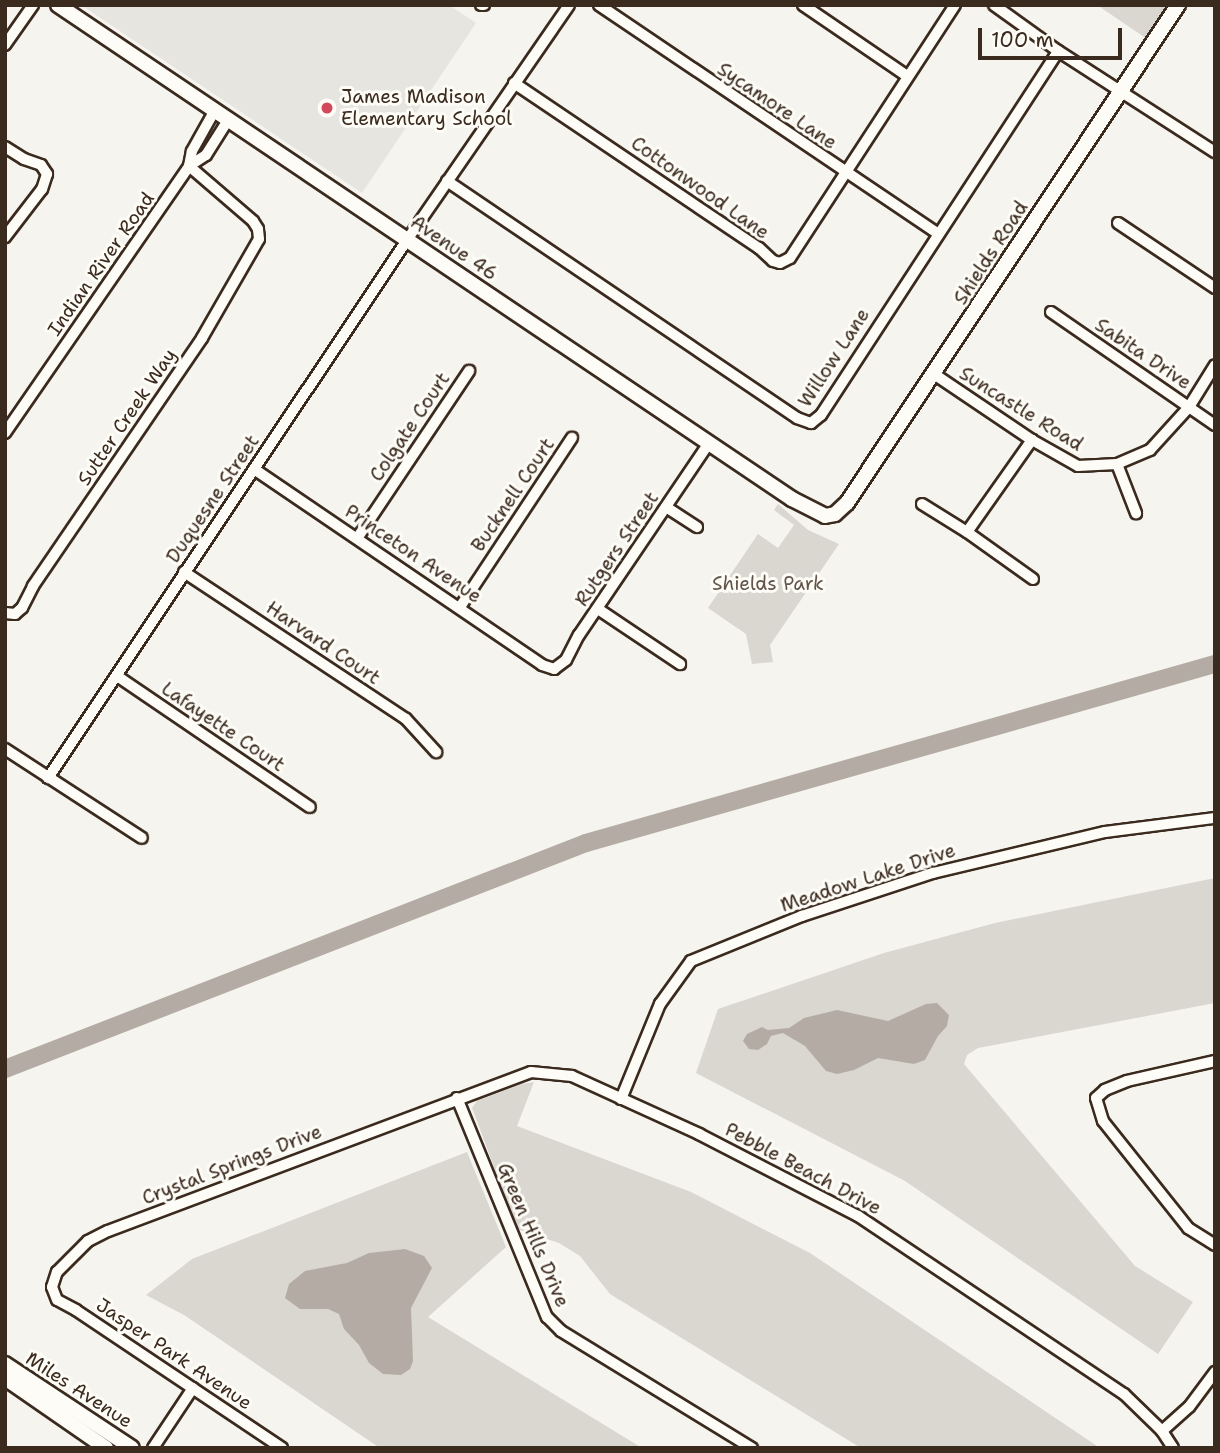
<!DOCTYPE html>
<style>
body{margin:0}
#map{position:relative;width:1220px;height:1453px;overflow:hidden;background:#f5f4ee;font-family:"Shantell Sans",sans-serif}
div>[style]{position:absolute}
.built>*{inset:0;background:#e7e5df}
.green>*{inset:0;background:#dad6d0}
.water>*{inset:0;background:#b4aca4}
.river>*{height:18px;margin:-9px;padding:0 9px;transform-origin:9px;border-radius:9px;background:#b4aca4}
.roads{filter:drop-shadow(2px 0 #3b2a1e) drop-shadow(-2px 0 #3b2a1e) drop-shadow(0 2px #3b2a1e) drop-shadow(0 -2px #3b2a1e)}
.minor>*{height:10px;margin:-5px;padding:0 5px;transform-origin:5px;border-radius:5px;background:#fdfcf7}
.tertiary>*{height:14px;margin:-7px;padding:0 7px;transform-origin:7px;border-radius:7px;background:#fdfcf7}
.dots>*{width:19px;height:19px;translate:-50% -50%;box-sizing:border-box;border:4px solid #fdfcf7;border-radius:50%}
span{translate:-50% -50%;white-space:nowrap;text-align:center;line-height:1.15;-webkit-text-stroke:6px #fdfcf7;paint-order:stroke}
.poi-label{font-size:19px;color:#3b2a1e}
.left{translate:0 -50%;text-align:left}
.street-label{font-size:19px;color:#3b2a1e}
.park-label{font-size:19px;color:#63554a}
.frame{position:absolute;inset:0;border:7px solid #3b2a1e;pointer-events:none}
.scale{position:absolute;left:978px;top:28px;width:144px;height:32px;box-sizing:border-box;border:4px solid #3b2a1e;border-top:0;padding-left:9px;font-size:21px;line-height:24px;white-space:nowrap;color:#3b2a1e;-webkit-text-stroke:5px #fdfcf7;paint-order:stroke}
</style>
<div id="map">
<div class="built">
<div style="clip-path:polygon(81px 5px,449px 5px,476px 23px,362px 193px)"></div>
</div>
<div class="green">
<div style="clip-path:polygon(1097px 5px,1178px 5px,1153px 43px)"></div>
<div style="clip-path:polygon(778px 504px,808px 530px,839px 544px,770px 645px,773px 662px,752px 664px,746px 634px,708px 608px,758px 534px,778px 548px,794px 525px,774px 510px)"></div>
<div style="clip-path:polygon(1215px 878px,1215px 1003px,978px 1048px,967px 1055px,964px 1064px,1135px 1266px,1193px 1302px,1158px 1354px,905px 1181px,696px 1073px,718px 1009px,884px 953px,995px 923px)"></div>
<div style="clip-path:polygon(534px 1082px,517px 1126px,691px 1192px,810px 1253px,1100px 1448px,861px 1448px,610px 1294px,580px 1256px,559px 1243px,517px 1229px,474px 1113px,472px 1108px,477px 1101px,522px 1084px)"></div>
<div style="clip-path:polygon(467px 1152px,506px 1247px,428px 1317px,642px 1448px,380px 1448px,184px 1315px,146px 1295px,192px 1259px)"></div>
</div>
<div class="water">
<div style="clip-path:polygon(937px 1003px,949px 1015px,947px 1026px,938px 1036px,925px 1060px,914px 1064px,878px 1058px,854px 1070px,837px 1074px,826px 1071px,805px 1046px,783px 1033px,771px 1036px,767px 1044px,758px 1050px,749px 1049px,743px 1041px,747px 1034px,762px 1027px,768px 1030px,789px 1028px,804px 1018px,837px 1010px,888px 1021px,926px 1004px)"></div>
<div style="clip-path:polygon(405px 1249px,424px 1256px,432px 1268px,411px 1308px,413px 1361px,410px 1369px,401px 1375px,383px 1374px,369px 1363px,359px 1345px,344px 1329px,339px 1314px,328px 1309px,300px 1309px,285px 1298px,289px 1284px,305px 1271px,347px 1263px,369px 1253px)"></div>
</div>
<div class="river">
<div style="left:5px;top:1069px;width:623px;rotate:-21.26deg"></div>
<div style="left:586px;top:843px;width:654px;rotate:-15.89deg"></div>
</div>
<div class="roads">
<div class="minor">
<div style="left:481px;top:5px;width:3px"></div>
<div style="left:599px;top:5px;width:408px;rotate:34deg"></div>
<div style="left:803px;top:5px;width:126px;rotate:34.3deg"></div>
<div style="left:994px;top:5px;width:79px;rotate:35.7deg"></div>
<div style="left:1058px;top:51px;width:187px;rotate:32.8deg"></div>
<div style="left:5px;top:45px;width:49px;rotate:-55deg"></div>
<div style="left:514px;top:83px;width:295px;rotate:34deg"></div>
<div style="left:759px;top:248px;width:19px;rotate:43deg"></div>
<div style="left:773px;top:261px;width:7px;rotate:16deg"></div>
<div style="left:780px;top:263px;width:11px;rotate:-27deg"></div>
<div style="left:790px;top:258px;width:302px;rotate:-56.9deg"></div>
<div style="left:5px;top:147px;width:22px;rotate:32deg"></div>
<div style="left:24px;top:159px;width:18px;rotate:19deg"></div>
<div style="left:41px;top:165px;width:11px;rotate:56deg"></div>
<div style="left:47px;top:174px;width:16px;rotate:108deg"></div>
<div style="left:42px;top:189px;width:61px;rotate:127.6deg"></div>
<div style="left:189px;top:166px;width:20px;rotate:-33deg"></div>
<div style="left:206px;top:155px;width:41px;rotate:-57.8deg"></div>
<div style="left:447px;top:181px;width:423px;rotate:34.1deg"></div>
<div style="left:797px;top:418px;width:15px;rotate:20deg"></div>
<div style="left:811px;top:423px;width:13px;rotate:-39deg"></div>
<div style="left:821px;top:415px;width:434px;rotate:-56.9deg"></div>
<div style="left:1118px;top:223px;width:117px;rotate:33.8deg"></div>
<div style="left:1051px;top:312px;width:199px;rotate:34.6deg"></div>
<div style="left:934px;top:374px;width:118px;rotate:34deg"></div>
<div style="left:1032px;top:440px;width:53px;rotate:29.5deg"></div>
<div style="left:1078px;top:466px;width:39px;rotate:-3deg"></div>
<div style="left:1117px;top:464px;width:36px;rotate:-23deg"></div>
<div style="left:1150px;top:450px;width:58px;rotate:-47.8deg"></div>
<div style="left:1189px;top:407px;width:49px;rotate:-58.2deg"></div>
<div style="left:5px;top:433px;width:324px;rotate:-55.4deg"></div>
<div style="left:189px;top:166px;width:15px;rotate:-79deg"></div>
<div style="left:192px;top:151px;width:47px;rotate:-60.7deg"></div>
<div style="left:1117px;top:464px;width:53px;rotate:68.8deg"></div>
<div style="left:254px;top:469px;width:348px;rotate:34.2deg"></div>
<div style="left:542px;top:665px;width:13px;rotate:18deg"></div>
<div style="left:554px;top:669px;width:15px;rotate:-37deg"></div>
<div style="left:566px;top:660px;width:28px;rotate:-63deg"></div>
<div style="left:579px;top:635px;width:232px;rotate:-55.9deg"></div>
<div style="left:922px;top:504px;width:53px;rotate:31.9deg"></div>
<div style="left:967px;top:532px;width:81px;rotate:35.5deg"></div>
<div style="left:666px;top:507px;width:37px;rotate:33deg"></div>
<div style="left:967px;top:532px;width:113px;rotate:-54.8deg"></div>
<div style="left:358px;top:537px;width:200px;rotate:-56.2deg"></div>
<div style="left:184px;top:572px;width:266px;rotate:33.5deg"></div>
<div style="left:406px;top:719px;width:45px;rotate:47.7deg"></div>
<div style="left:460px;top:607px;width:203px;rotate:-56.5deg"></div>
<div style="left:598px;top:609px;width:99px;rotate:33.9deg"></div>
<div style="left:5px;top:613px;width:10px;rotate:6deg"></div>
<div style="left:15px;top:614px;width:9px;rotate:-41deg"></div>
<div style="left:22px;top:608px;width:25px;rotate:-63deg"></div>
<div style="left:33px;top:586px;width:300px;rotate:-55.7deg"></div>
<div style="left:202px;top:338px;width:114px;rotate:-60.1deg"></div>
<div style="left:259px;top:239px;width:10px;rotate:-96deg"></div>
<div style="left:258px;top:229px;width:9px;rotate:-122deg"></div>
<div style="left:253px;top:221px;width:84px;rotate:-139.3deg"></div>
<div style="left:117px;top:676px;width:233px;rotate:34.2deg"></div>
<div style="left:5px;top:749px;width:163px;rotate:33deg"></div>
<div style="left:48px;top:778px;width:647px;rotate:-56.29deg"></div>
<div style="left:407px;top:240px;width:285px;rotate:-55.4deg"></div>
<div style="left:1215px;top:1061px;width:90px;rotate:167.2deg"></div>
<div style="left:1127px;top:1081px;width:24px;rotate:158deg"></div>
<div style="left:1105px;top:1090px;width:12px;rotate:138deg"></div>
<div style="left:1096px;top:1098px;width:24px;rotate:73deg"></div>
<div style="left:1103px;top:1121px;width:137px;rotate:51.5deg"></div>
<div style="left:1188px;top:1228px;width:32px;rotate:32deg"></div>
<div style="left:457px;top:1098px;width:237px;rotate:67.7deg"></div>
<div style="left:547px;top:1317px;width:20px;rotate:45deg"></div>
<div style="left:561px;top:1331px;width:224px;rotate:31.5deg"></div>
<div style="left:621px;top:1099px;width:103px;rotate:-67.7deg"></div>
<div style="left:660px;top:1004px;width:53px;rotate:-54.2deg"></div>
<div style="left:691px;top:961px;width:120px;rotate:-22.1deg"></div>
<div style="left:802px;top:916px;width:138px;rotate:-18.2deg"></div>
<div style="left:933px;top:873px;width:177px;rotate:-13.4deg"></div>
<div style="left:1105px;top:832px;width:111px;rotate:-7.3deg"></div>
<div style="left:1162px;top:1431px;width:36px;rotate:-42deg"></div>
<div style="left:1189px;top:1407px;width:44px;rotate:-53.4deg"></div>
<div style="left:153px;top:1448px;width:72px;rotate:-56.3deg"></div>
<div style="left:282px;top:1448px;width:248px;rotate:-146.2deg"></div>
<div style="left:76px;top:1310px;width:21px;rotate:-152deg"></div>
<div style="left:57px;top:1300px;width:14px;rotate:-111deg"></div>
<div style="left:52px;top:1287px;width:16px;rotate:-72deg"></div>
<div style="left:57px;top:1272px;width:44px;rotate:-45deg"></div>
<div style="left:88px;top:1241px;width:22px;rotate:-27deg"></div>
<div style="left:108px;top:1231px;width:452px;rotate:-20.6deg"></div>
<div style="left:531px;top:1072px;width:41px;rotate:5.6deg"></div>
<div style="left:572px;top:1076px;width:140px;rotate:24.5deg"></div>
<div style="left:699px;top:1134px;width:179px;rotate:27.3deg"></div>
<div style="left:858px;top:1216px;width:320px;rotate:33.8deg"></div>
<div style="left:1124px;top:1394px;width:53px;rotate:44.2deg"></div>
<div style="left:1162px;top:1431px;width:20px;rotate:57deg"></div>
</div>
<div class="tertiary">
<div style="left:58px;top:5px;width:885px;rotate:33.94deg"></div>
<div style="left:792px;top:499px;width:37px;rotate:27deg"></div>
<div style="left:825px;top:516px;width:10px;rotate:-11deg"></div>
<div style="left:835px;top:514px;width:16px;rotate:-43deg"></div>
<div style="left:847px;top:503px;width:598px;rotate:-56.39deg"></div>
<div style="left:5px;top:1364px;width:152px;rotate:33.5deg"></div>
<div style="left:5px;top:1378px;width:123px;rotate:34.7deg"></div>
</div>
</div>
<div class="dots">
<div style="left:327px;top:108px;background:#d1495b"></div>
</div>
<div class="poi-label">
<span class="left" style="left:341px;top:108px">James Madison<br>Elementary School</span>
</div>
<div class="street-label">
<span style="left:777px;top:106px;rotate:34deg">Sycamore Lane</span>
<span style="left:700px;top:188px;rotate:35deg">Cottonwood Lane</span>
<span style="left:454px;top:248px;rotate:34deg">Avenue 46</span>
<span style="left:991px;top:253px;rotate:-57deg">Shields Road</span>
<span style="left:101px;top:264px;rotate:-55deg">Indian River Road</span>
<span style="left:1143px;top:354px;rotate:34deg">Sabita Drive</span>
<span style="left:834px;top:358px;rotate:-57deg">Willow Lane</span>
<span style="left:1021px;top:409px;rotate:32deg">Suncastle Road</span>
<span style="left:127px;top:417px;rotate:-56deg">Sutter Creek Way</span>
<span style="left:410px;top:427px;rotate:-56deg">Colgate Court</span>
<span style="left:513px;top:495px;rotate:-56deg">Bucknell Court</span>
<span style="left:213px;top:499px;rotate:-56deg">Duquesne Street</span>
<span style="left:617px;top:549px;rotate:-56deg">Rutgers Street</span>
<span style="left:413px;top:554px;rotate:34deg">Princeton Avenue</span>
<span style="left:323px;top:643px;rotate:34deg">Harvard Court</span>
<span style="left:223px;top:727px;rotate:34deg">Lafayette Court</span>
<span style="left:868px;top:878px;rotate:-18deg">Meadow Lake Drive</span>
<span style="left:232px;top:1165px;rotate:-21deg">Crystal Springs Drive</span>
<span style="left:803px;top:1169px;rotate:28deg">Pebble Beach Drive</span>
<span style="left:533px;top:1235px;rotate:67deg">Green Hills Drive</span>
<span style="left:174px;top:1354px;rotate:34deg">Jasper Park Avenue</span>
<span style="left:79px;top:1390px;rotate:33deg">Miles Avenue</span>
</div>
<div class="park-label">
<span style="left:768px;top:584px">Shields Park</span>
</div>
<div class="frame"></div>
<div class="scale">100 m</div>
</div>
